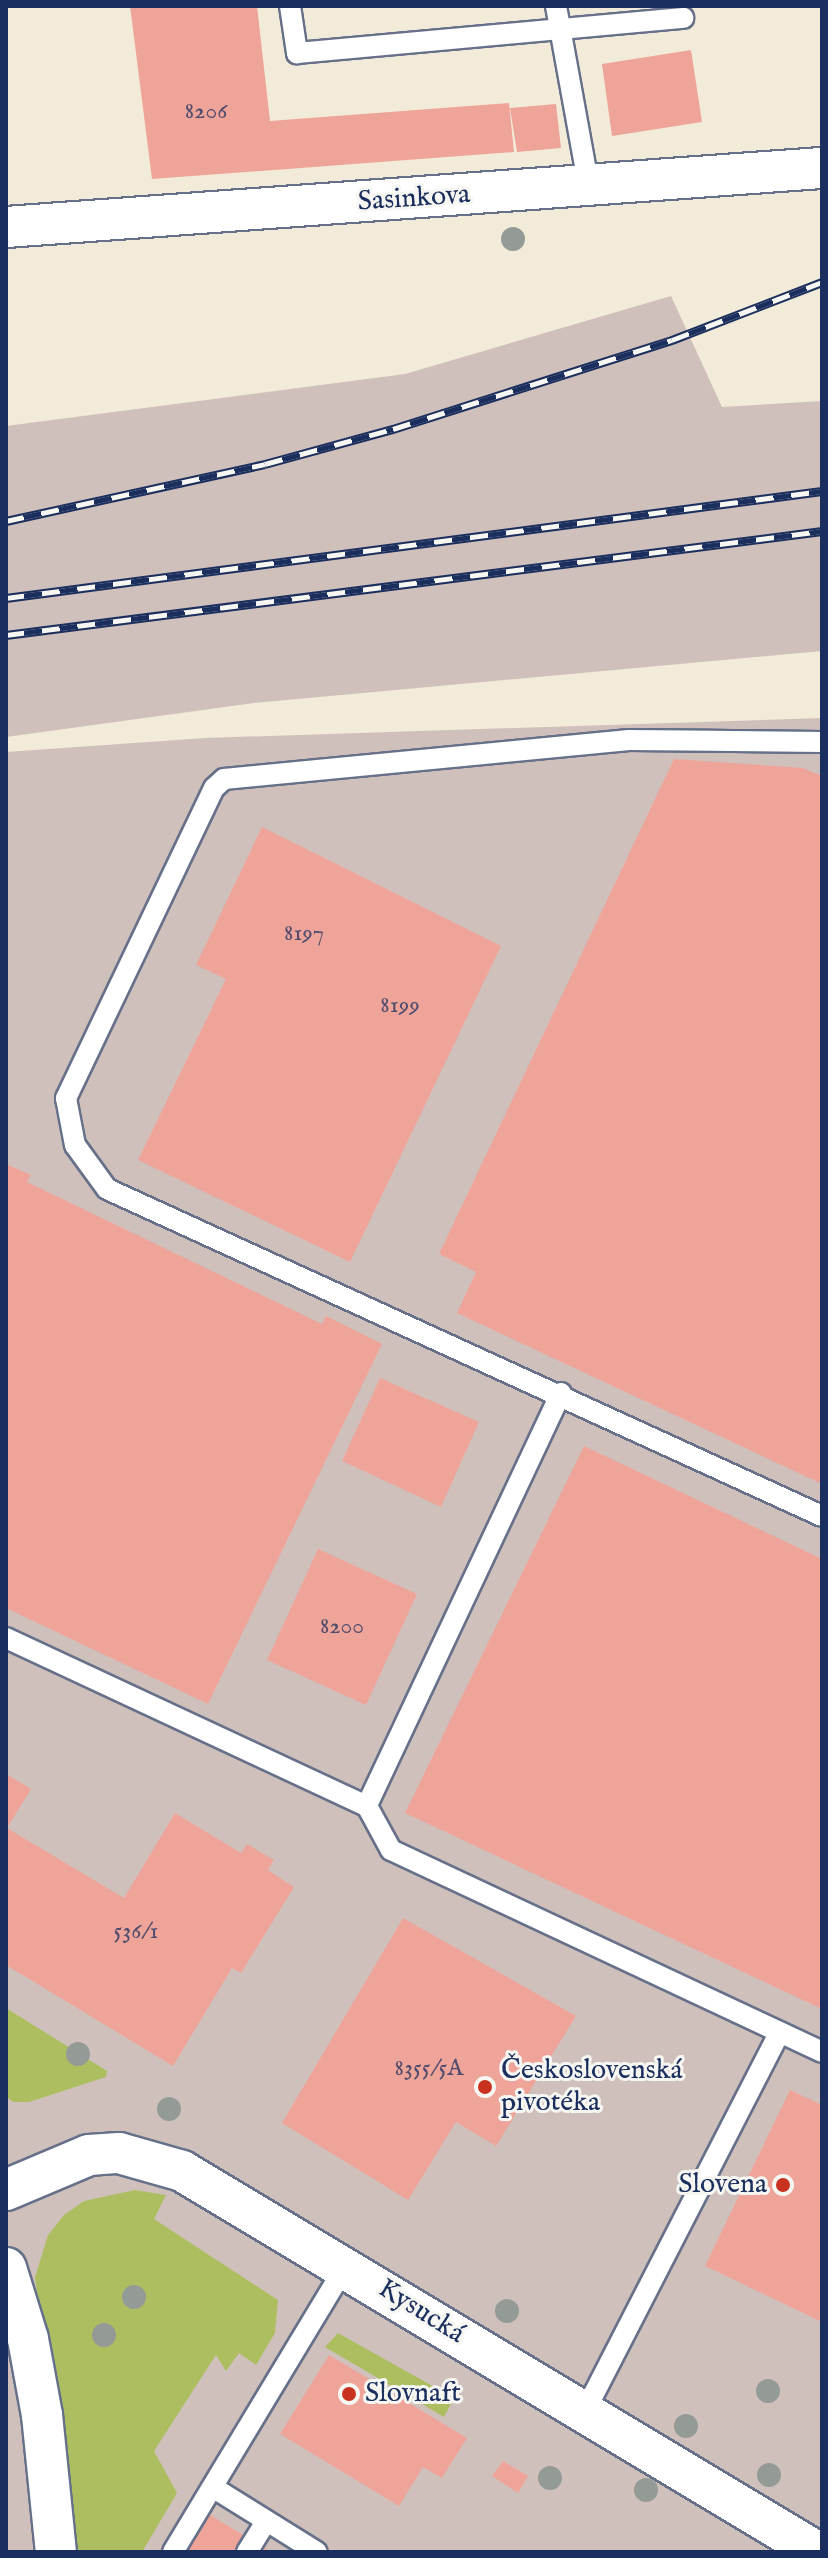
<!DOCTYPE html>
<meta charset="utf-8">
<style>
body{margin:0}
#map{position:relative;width:828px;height:2558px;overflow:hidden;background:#f2ebd9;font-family:"IM FELL English",serif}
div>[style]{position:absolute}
.industrial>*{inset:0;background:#d0c0bc}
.green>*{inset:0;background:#adbe61}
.building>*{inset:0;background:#efa499}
.roads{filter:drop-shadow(2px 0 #667189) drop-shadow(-2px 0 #667189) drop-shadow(0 2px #667189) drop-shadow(0 -2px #667189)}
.service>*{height:20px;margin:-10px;padding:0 10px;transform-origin:10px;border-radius:10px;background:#fff}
.minor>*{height:40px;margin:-20px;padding:0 20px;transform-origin:20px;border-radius:20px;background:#fff}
.rail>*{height:9px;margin-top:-4.5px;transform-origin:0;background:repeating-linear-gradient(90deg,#f6f6f2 0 18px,#1b2f5e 0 36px);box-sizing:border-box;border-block:2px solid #1b2f5e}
.trees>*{width:24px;height:24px;margin:-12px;border-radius:50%;background:#949b96}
.dots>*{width:22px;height:22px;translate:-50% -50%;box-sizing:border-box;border:4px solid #f6f6f2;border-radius:50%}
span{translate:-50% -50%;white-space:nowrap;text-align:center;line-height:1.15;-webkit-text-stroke:6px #f6f6f2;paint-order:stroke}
.number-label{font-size:24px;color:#504c6d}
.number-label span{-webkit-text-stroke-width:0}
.street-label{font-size:28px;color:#1b2f5e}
.poi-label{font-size:28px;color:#1b2f5e}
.left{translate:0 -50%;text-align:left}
.right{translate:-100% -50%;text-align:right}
.frame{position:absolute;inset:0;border:8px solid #1b2f5e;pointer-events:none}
</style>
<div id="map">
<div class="industrial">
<div style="clip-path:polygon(671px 296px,722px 407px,822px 401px,822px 651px,254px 703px,6px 737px,6px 426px,405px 374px)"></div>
<div style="clip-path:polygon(822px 718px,822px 2552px,6px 2552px,6px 752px,205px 738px)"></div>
</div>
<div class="green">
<div style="clip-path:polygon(6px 2008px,107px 2071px,106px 2077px,29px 2102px,13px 2102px,6px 2096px)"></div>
<div style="clip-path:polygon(135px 2190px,166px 2195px,154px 2219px,278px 2300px,275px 2333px,256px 2365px,239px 2353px,226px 2371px,216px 2355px,154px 2451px,177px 2493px,142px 2552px,72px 2552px,35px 2277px,48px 2235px,64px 2215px,84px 2201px)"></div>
<div style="clip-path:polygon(338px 2333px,454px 2398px,444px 2417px,325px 2347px)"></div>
</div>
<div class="building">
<div style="clip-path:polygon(130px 6px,257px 6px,270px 121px,509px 103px,514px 152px,152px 179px)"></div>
<div style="clip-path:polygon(691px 50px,702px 122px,612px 136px,602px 64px)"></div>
<div style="clip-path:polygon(556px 104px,561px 148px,517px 152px,510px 108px)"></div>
<div style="clip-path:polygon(674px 759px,803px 768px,822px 776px,822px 1484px,457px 1313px,476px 1272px,439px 1254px)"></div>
<div style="clip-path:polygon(262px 827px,501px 946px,350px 1262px,138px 1160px,226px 979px,196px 965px)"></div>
<div style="clip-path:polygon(6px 1164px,31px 1175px,27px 1182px,322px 1324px,326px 1316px,382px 1344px,208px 1704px,6px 1608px)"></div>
<div style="clip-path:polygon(380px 1378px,479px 1422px,441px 1507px,342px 1461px)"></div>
<div style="clip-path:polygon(584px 1446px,822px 1559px,822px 2009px,405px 1813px)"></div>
<div style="clip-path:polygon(318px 1549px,417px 1594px,366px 1705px,267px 1660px)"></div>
<div style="clip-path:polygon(6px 1774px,31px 1789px,7px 1828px,124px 1898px,175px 1813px,241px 1853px,247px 1844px,274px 1860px,268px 1870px,294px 1887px,241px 1973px,232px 1968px,173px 2066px,6px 1965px)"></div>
<div style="clip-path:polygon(403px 1918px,576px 2016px,496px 2146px,456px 2122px,408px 2200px,282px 2123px)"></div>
<div style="clip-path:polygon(790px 2090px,822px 2105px,822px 2322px,705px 2266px)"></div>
<div style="clip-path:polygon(329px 2355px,467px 2438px,442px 2478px,423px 2467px,399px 2506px,280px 2434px)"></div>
<div style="clip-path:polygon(503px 2461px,528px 2476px,518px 2493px,492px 2476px)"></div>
<div style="clip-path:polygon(207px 2513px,271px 2552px,184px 2552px)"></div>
</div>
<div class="roads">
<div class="service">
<div style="left:290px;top:6px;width:48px;rotate:81.5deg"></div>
<div style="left:297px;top:53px;width:388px;rotate:-5.2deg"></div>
<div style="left:556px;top:6px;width:184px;rotate:79.7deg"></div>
<div style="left:822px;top:742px;width:193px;rotate:-179.4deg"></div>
<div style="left:629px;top:740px;width:407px;rotate:174.5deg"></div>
<div style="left:224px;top:779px;width:13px;rotate:138deg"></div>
<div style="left:214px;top:788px;width:344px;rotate:115.5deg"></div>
<div style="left:66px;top:1098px;width:48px;rotate:79.2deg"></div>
<div style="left:75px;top:1145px;width:54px;rotate:54deg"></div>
<div style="left:107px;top:1189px;width:786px;rotate:24.58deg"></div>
<div style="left:561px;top:1393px;width:456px;rotate:115.2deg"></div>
<div style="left:367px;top:1806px;width:50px;rotate:61.4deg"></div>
<div style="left:391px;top:1850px;width:476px;rotate:25.1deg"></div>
<div style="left:6px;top:1638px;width:398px;rotate:25deg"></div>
<div style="left:584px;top:2413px;width:428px;rotate:-62.8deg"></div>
<div style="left:214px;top:2488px;width:121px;rotate:31.9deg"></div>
<div style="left:173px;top:2552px;width:335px;rotate:-58.9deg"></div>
<div style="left:247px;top:2552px;width:36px;rotate:-58deg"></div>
</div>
<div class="minor">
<div style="left:6px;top:227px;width:818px;rotate:-4.14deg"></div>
<div style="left:6px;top:2190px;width:90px;rotate:-22.9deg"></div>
<div style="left:89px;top:2155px;width:30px;rotate:-4deg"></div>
<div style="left:119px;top:2153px;width:66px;rotate:15.9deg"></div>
<div style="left:182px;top:2171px;width:741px;rotate:30.96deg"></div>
<div style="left:6px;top:2268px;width:74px;rotate:72.8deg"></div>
<div style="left:28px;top:2339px;width:77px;rotate:79.6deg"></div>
<div style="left:42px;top:2415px;width:138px;rotate:84.2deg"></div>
</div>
</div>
<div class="rail">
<div style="left:6px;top:521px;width:265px;rotate:-12.4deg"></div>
<div style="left:265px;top:464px;width:133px;rotate:-15.3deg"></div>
<div style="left:393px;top:429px;width:293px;rotate:-17.7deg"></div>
<div style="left:672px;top:340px;width:161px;rotate:-21.1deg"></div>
<div style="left:6px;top:598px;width:823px;rotate:-7.47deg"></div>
<div style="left:6px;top:635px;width:823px;rotate:-7.26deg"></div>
</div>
<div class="trees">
<div style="left:513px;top:239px"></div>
<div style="left:78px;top:2054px"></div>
<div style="left:169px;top:2109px"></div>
<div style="left:134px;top:2297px"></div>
<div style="left:507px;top:2311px"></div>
<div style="left:104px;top:2335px"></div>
<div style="left:768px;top:2391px"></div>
<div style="left:686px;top:2426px"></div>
<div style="left:769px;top:2475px"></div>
<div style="left:550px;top:2478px"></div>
<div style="left:646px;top:2490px"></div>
</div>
<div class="dots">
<div style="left:485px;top:2087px;background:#c8321e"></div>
<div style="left:783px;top:2185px;background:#c8321e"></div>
<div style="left:349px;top:2394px;background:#c8321e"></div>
</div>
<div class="number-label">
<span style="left:206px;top:112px">8206</span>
<span style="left:304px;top:934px">8197</span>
<span style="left:400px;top:1006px">8199</span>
<span style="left:342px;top:1627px">8200</span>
<span style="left:136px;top:1932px">536/1</span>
<span style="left:429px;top:2069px">8355/5A</span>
</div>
<div class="street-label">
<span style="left:414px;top:199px;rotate:-4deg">Sasinkova</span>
<span style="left:421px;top:2312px;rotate:32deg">Kysucká</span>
</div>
<div class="poi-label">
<span class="left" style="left:501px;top:2087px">Československá<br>pivotéka</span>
<span class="right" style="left:767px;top:2185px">Slovena</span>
<span class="left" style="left:365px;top:2394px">Slovnaft</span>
</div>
<div class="frame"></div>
</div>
